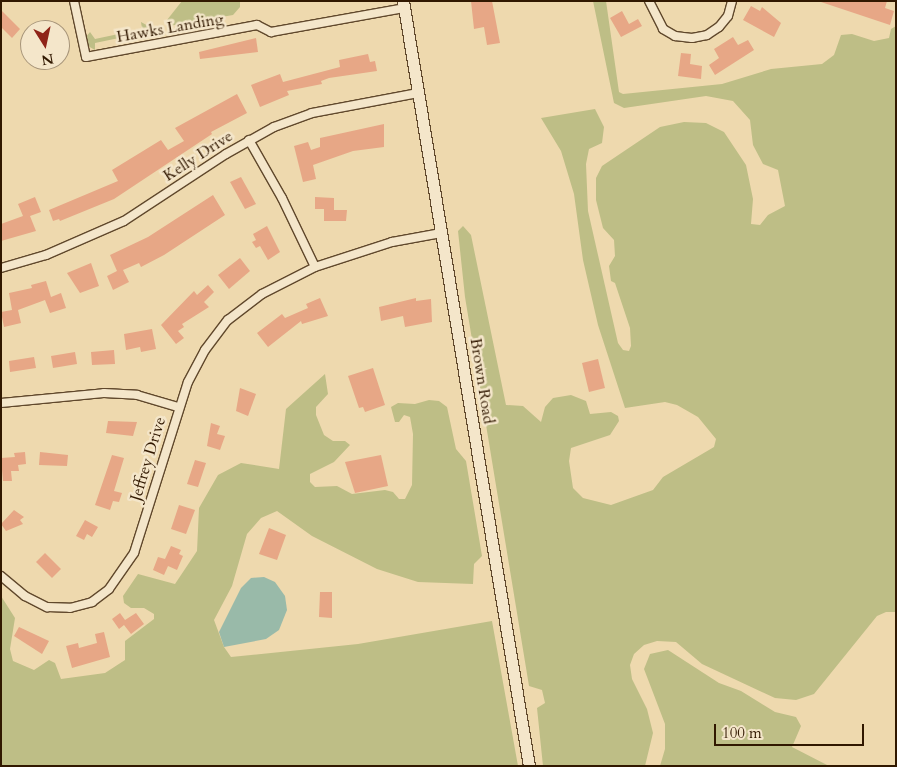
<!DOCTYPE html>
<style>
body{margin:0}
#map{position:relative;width:897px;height:767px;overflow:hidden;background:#eed9ae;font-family:Cardo,serif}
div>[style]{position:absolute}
.green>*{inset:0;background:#bebe86}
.water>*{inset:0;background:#99baa9}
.building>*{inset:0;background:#e7a786}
.roads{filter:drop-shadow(1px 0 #60482c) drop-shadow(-1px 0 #60482c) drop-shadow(0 1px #60482c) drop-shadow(0 -1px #60482c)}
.street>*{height:8px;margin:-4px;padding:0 4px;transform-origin:4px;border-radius:4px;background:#f4e6ca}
.secondary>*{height:11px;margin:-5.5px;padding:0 5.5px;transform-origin:5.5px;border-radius:5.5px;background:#f4e6ca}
span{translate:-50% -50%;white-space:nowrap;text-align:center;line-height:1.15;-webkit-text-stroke:5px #f4e6ca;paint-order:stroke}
.street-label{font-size:16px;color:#311800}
.frame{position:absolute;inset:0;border:2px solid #311800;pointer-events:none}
.north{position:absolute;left:20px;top:20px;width:50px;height:50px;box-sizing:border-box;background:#f4e6ca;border:1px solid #a69479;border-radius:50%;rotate:170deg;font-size:14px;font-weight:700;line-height:20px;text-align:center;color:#311800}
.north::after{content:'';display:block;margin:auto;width:18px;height:22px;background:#8f2418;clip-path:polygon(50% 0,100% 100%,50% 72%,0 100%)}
.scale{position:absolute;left:714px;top:724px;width:150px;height:22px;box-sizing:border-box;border:2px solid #311800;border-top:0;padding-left:6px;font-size:15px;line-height:18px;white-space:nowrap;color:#311800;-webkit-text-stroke:4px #f4e6ca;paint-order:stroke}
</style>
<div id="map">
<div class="green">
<div style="clip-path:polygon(182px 1px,240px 1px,240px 7px,233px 15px,169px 26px,167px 20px)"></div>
<div style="clip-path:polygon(593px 1px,606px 1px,619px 92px,623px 94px,722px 84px,771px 69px,822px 64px,834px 55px,841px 35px,852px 34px,874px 41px,889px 38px,891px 29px,896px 26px,896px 612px,886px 612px,877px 616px,814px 694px,796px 700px,775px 698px,702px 664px,676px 642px,657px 641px,644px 645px,634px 654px,630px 665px,632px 679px,647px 709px,653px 733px,645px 766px,543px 766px,537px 708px,545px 703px,542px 690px,529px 686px,465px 297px,458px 231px,463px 226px,471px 235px,506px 405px,523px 406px,541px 422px,545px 407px,553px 398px,571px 395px,586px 401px,590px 414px,611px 412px,618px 416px,619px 421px,610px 435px,571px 448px,569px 461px,573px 488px,583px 498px,611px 505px,653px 490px,663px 477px,714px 447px,716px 439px,698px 417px,677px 405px,665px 402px,625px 408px,598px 325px,583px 260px,574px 194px,561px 151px,541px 118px,595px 109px,604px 127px,602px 143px,589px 149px,586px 164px,588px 211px,618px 343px,623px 350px,629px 351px,631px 346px,630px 328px,615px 283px,611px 281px,609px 266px,615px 256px,614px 240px,603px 228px,596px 200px,596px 178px,602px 166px,660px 127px,684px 122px,706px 123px,724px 132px,746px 165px,753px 199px,751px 224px,760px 225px,768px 215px,785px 206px,778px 170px,763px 164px,753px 145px,750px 120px,733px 101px,706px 96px,624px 108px,614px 103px)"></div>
<div style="clip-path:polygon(141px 22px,150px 27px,146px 38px,143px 33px,95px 43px,95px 50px,88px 46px,86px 37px,90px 32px,95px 39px,142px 29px)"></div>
<div style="clip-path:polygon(325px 374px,328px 394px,316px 407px,316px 415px,324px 435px,333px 441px,345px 441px,350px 445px,334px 462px,310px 474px,310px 482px,315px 487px,337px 486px,352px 494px,385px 490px,393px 492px,399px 499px,405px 499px,412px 485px,413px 434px,410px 417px,404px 415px,399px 422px,395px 422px,391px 407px,398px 403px,415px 404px,429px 400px,439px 401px,447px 407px,456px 449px,466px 461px,482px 556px,474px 564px,473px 584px,418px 582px,377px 569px,312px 536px,277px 511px,261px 518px,247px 534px,232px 586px,214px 620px,224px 647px,231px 657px,358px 644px,492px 621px,518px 766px,1px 766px,1px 596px,15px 618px,10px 649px,13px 661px,34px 670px,49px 660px,55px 663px,61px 679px,105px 673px,125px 660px,125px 641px,154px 619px,154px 614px,144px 608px,131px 608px,124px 603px,123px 596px,138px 574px,175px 584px,197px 551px,199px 508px,218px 475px,241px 463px,279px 469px,286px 409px)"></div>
<div style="clip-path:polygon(668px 650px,719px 683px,741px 691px,775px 712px,796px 717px,801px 726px,792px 747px,829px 766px,660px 766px,665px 749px,665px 724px,644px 669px,650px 654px)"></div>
</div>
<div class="water">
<div style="clip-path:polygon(264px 577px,275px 582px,285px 596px,287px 610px,279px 630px,266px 639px,224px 647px,219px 632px,241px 588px,251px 578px)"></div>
</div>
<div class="building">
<div style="clip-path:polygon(471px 1px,492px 1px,500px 43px,487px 45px,484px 27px,474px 29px)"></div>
<div style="clip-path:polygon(818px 1px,887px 1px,885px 8px,894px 11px,890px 25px)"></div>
<div style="clip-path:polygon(751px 6px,760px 11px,762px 7px,781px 23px,774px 37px,743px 20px)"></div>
<div style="clip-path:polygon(1px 10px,20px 29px,12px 38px,1px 27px)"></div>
<div style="clip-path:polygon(622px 11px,629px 24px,638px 19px,642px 26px,621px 37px,610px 18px)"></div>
<div style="clip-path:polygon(733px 37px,738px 45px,748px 40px,754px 50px,715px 75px,709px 65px,719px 58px,714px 49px)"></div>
<div style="clip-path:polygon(256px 38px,258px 52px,200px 59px,199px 52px)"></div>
<div style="clip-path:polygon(681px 53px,691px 54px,690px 64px,702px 66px,701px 79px,678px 76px)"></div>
<div style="clip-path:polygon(368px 54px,370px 62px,375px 61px,377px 71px,329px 78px,321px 81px,322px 84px,287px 91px,289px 95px,260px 107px,251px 85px,280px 74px,283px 82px,340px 67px,339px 60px)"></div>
<div style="clip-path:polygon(237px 94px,247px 113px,211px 132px,212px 134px,114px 199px,60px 221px,59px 219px,53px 221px,49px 210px,118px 181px,112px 170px,161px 140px,168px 150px,184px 141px,175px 128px)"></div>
<div style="clip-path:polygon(384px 124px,384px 147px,353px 151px,313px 165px,316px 179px,303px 182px,294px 146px,308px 142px,311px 150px,320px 147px,320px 138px)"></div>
<div style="clip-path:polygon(241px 177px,256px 204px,245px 209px,230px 182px)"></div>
<div style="clip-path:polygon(213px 195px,225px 215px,164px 255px,141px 267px,139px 263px,123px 270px,129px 282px,113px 290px,107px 276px,117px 271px,110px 255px,148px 237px)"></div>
<div style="clip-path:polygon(35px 197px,41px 212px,30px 216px,36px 231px,1px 241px,1px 224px,23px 216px,18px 204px)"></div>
<div style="clip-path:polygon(315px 197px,334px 198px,334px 210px,347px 210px,346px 221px,324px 221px,324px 209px,315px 209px)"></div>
<div style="clip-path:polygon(267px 226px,280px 252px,268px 260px,260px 246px,256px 248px,252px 242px,256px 240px,253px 234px)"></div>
<div style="clip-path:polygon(240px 258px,250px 271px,229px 289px,218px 275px)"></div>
<div style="clip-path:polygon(91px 263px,99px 286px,80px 293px,67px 273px)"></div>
<div style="clip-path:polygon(46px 281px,51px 297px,61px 293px,66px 308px,50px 313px,45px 300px,18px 310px,21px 323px,4px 327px,1px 312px,12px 310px,9px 293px,32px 288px,31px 285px)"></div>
<div style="clip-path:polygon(208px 285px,214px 292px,204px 302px,209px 307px,182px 324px,184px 327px,178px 331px,184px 338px,176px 344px,161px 325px,194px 291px,197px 295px)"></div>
<div style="clip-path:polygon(320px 298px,328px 316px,302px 324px,301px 321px,268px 347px,257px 333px,282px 314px,285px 318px,308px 308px,306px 304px)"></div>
<div style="clip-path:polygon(416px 298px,416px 301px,431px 299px,432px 322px,405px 327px,403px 316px,381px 321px,379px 307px)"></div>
<div style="clip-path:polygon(152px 329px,156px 349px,141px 352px,140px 347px,126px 350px,124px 334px)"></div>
<div style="clip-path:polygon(114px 350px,115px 364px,92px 365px,91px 352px)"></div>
<div style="clip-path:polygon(75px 352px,77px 364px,53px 368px,51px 356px)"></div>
<div style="clip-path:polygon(34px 357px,36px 368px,10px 372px,9px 361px)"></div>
<div style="clip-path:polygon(598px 359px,605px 388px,589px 392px,582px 363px)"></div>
<div style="clip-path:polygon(373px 368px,385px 405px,365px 412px,363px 407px,359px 408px,348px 376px)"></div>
<div style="clip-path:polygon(240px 388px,256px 394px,248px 416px,236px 411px)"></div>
<div style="clip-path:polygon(108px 421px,137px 422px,133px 436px,106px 433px)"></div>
<div style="clip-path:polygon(211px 423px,220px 426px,217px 434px,225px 436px,220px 450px,207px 446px)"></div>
<div style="clip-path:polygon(25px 452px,26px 464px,18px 465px,19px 471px,11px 471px,12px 481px,3px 481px,1px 458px,15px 457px,14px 453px)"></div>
<div style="clip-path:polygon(40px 452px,68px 455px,67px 466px,39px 465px)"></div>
<div style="clip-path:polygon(112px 455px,124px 458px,114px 491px,122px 493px,119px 502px,113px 501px,110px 510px,95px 505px)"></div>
<div style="clip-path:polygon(381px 455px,388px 486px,355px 493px,345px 462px)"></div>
<div style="clip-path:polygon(195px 460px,206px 463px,198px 487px,187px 484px)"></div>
<div style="clip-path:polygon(179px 505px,195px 510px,186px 534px,171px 529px)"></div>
<div style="clip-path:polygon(14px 510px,24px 517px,20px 520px,23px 524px,6px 531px,1px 524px)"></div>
<div style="clip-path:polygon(85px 520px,98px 527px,92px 537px,87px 534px,84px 540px,76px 536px)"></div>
<div style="clip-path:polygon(269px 528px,286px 535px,277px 560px,259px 554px)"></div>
<div style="clip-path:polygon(171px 546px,181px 550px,179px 554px,183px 556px,177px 570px,168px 566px,164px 575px,153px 570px,158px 557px,165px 559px)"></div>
<div style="clip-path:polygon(45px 553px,61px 569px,52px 578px,36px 562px)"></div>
<div style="clip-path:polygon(320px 592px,332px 592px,332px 618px,319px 617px)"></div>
<div style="clip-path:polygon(120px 613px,125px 620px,136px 613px,144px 624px,131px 634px,124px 625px,119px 629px,112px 619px)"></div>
<div style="clip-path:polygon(19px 627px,49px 641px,42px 654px,14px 636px)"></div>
<div style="clip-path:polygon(104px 632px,110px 657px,72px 668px,66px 646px,78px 643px,79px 648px,97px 643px,95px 634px)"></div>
</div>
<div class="roads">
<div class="street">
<div style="left:74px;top:1px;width:57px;rotate:77.9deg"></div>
<div style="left:86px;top:57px;width:174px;rotate:-10.6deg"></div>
<div style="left:257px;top:25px;width:16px;rotate:27deg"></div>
<div style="left:271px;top:32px;width:135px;rotate:-10.2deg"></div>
<div style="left:649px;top:1px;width:31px;rotate:63deg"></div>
<div style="left:663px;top:29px;width:14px;rotate:30deg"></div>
<div style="left:675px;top:36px;width:17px;rotate:7deg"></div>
<div style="left:692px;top:38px;width:15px;rotate:-11deg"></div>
<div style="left:707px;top:35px;width:14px;rotate:-34deg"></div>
<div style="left:719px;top:27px;width:14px;rotate:-51deg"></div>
<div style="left:728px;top:16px;width:16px;rotate:-75deg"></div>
<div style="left:249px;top:140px;width:67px;rotate:60.4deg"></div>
<div style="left:282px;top:198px;width:76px;rotate:64.4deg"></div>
<div style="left:1px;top:268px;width:47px;rotate:-16.1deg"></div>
<div style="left:46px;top:255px;width:85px;rotate:-23.6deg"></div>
<div style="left:124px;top:221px;width:122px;rotate:-33.3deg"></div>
<div style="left:226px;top:154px;width:55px;rotate:-29.4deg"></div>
<div style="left:274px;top:127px;width:40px;rotate:-20.2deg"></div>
<div style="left:312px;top:113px;width:108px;rotate:-10.7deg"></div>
<div style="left:1px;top:403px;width:103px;rotate:-5.5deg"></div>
<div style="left:104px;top:393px;width:33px;rotate:3deg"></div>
<div style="left:137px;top:395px;width:43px;rotate:16.3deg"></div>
<div style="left:1px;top:576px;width:31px;rotate:40deg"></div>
<div style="left:25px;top:596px;width:25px;rotate:27deg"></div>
<div style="left:47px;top:607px;width:23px;rotate:2deg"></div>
<div style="left:70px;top:608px;width:23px;rotate:-15deg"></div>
<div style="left:92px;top:602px;width:21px;rotate:-37deg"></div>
<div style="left:109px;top:589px;width:44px;rotate:-55.2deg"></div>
<div style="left:134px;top:553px;width:179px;rotate:-72.5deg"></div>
<div style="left:188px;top:382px;width:36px;rotate:-62deg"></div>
<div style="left:205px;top:350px;width:38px;rotate:-53deg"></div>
<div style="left:228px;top:320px;width:43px;rotate:-37.4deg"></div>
<div style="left:262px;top:294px;width:59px;rotate:-27deg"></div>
<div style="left:315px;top:267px;width:81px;rotate:-18deg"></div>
<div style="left:392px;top:242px;width:50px;rotate:-10.4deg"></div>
</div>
<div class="secondary">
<div style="left:403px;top:1px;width:775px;rotate:80.65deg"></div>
</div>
</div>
<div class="street-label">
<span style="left:170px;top:28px;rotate:-10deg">Hawks Landing</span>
<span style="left:198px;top:156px;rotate:-33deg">Kelly Drive</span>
<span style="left:482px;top:381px;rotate:81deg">Brown Road</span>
<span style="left:148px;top:459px;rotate:-73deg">Jeffrey Drive</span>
</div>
<div class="frame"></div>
<div class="north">N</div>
<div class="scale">100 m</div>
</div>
